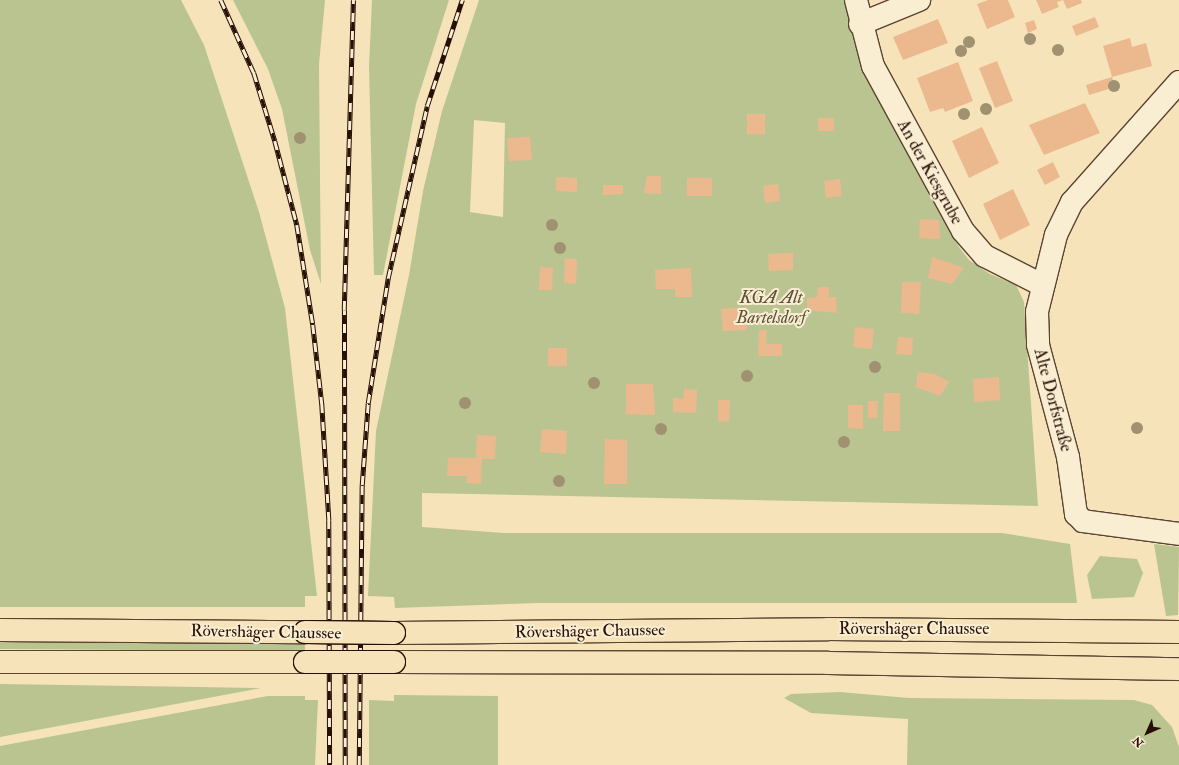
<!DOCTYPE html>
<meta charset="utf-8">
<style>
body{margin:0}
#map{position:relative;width:1179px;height:765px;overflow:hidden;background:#f6e3ba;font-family:"IM FELL Double Pica",serif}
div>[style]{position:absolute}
.green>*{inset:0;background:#bac491}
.building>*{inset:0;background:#ecb98f}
.roads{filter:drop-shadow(1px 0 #5b4432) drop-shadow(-1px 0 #5b4432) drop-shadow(0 1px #5b4432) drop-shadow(0 -1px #5b4432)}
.minor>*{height:22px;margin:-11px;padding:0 11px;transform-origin:11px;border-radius:11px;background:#f9edd2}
.highway>*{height:22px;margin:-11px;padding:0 11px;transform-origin:11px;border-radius:11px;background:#f6e3ba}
.rail>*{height:4.5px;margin-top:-2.25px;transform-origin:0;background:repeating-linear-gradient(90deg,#f9edd2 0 9px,#270f05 0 18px);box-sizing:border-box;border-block:1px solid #270f05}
.bridges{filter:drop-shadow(1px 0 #270f05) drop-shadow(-1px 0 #270f05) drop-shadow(0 1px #270f05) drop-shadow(0 -1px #270f05)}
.highway-bridge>*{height:22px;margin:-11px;padding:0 11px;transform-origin:11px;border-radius:11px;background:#f6e3ba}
.trees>*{width:12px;height:12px;margin:-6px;border-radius:50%;background:#a09171}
span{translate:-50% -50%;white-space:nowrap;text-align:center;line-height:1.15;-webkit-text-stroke:4px #f9edd2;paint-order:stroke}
.street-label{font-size:17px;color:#270f05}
.park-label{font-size:17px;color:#5a4e36;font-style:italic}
.north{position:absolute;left:1127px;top:713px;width:40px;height:40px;-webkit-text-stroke:3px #f9edd2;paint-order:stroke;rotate:225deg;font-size:11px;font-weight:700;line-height:16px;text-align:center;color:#270f05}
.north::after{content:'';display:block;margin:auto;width:14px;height:18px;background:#270f05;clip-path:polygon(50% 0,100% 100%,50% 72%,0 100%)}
</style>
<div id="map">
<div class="green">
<div style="clip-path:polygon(0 0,181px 0,204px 45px,259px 212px,285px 308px,317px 596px,305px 596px,305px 607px,0 607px)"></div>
<div style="clip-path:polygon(233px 0,325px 0,319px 64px,321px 284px,310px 250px,282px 109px,268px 69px)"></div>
<div style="clip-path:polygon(372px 0,449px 0,416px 104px,383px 275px,374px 275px,369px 67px)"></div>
<div style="clip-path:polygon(evenodd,479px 0,847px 0,858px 55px,959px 247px,969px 260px,990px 274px,1016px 285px,1024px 302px,1038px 506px,422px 493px,422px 527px,504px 533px,1002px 533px,1070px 544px,1077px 603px,538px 603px,395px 608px,394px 597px,368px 596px,376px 431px,409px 275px,423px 191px,442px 111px,479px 0,474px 120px,505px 123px,503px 217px,470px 212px,474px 120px)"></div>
<div style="clip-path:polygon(1154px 544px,1179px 547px,1178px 615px,1166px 616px)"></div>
<div style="clip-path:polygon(1100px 556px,1137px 559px,1143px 573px,1134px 597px,1092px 599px,1087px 575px)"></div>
<div style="clip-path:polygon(0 641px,305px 643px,305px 651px,0 649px)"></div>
<div style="clip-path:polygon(0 684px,200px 687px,261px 688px,0 737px)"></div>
<div style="clip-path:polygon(840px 692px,909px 698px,1134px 700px,1152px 705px,1172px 727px,1179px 747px,1179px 765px,907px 765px,908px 719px,811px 713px,784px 698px,791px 694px)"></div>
<div style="clip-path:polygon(394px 695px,498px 696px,498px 765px,369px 765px,369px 700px,394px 701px)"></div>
<div style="clip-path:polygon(268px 696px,305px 696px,305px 700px,318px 700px,315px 765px,0 765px,0 746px)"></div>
</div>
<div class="building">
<div style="clip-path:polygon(988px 0,1008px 0,1015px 17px,987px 29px,977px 4px)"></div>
<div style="clip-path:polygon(1036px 0,1063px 0,1057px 2px,1059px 7px,1042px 14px)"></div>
<div style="clip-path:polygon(1063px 0,1081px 0,1082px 3px,1067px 9px)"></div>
<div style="clip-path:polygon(1095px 17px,1099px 27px,1076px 36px,1072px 26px)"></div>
<div style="clip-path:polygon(938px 19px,948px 43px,903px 60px,893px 37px)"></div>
<div style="clip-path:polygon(1034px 20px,1037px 29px,1028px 33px,1025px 23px)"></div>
<div style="clip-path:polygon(1130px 38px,1132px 47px,1146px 43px,1152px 66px,1112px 77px,1103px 46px)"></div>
<div style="clip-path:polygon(997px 61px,1013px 101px,995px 108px,979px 68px)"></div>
<div style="clip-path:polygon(958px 62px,973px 101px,945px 112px,943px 108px,930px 112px,917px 78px)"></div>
<div style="clip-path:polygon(1112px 77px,1115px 87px,1089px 95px,1086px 85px)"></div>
<div style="clip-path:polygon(1085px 103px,1100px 133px,1044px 155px,1029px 125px)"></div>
<div style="clip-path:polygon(747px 114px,765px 114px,765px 134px,747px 134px)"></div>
<div style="clip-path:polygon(818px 118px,834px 118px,834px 131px,818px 131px)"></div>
<div style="clip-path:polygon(982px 127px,999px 163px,969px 178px,952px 141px)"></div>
<div style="clip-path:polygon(530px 137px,532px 160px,509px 161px,507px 138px)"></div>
<div style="clip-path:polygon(1053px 162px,1060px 177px,1045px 185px,1037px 170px)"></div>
<div style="clip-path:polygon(647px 176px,661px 176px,661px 194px,644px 193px)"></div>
<div style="clip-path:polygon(556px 177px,577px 178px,577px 192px,556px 191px)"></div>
<div style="clip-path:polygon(687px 178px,712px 178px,712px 196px,687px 196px)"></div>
<div style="clip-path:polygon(840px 179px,842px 196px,826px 198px,824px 181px)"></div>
<div style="clip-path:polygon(778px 184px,780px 201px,765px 203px,763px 186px)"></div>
<div style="clip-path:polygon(603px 185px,623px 185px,623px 194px,603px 195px)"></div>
<div style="clip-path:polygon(1013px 189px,1030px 225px,1000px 240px,983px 204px)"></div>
<div style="clip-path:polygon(920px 219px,939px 220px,940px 239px,919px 238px)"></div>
<div style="clip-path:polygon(793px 253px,793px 270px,769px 271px,768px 254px)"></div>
<div style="clip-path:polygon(932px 257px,964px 268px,952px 284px,928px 278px)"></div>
<div style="clip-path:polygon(565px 258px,577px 259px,576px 284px,564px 283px)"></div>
<div style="clip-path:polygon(540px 267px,553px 268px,552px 290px,539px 290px)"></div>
<div style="clip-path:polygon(691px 268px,692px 297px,675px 297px,675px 289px,656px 289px,655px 270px)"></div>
<div style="clip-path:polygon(902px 282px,921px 282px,919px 314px,901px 313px)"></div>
<div style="clip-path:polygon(818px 287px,829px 287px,829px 297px,836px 297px,837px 313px,807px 310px,807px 298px,817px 297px)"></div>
<div style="clip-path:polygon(746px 307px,747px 330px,723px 331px,721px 309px)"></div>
<div style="clip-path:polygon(855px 327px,874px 329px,872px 349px,853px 347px)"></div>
<div style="clip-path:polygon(759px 330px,767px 330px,766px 344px,782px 344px,782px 356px,758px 356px)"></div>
<div style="clip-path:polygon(898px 337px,913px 338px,912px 355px,896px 354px)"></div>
<div style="clip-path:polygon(548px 348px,567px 348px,567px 366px,548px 366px)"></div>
<div style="clip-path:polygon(918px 372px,935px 374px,949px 382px,940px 396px,916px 387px)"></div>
<div style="clip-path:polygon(999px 377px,1000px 400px,974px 402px,973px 379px)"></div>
<div style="clip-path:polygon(626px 384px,653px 384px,655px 415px,626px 414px)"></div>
<div style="clip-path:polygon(684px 389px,697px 390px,696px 413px,673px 412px,673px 398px,683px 399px)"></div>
<div style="clip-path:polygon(884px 393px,900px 393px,900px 431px,883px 431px)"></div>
<div style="clip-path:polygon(718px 400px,730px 400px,729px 422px,718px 421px)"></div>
<div style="clip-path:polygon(868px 401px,878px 401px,877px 418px,868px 418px)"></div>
<div style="clip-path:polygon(848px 405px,863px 405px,863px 429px,848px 428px)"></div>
<div style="clip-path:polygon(542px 429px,567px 431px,566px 454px,540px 452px)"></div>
<div style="clip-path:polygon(477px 435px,496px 436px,495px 459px,482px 459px,481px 484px,467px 483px,467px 476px,447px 476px,448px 458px,476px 458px)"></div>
<div style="clip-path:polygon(605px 439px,627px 440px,627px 484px,604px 484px)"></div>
</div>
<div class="roads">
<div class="minor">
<div style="left:856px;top:0;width:68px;rotate:75.6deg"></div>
<div style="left:873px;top:66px;width:188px;rotate:61.4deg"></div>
<div style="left:963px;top:231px;width:33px;rotate:49deg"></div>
<div style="left:985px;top:256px;width:64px;rotate:27deg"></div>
<div style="left:860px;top:24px;width:64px;rotate:-22.1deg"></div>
<div style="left:1179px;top:82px;width:161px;rotate:131.7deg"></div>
<div style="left:1072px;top:202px;width:37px;rotate:116deg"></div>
<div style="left:1056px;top:235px;width:79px;rotate:103.9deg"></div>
<div style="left:1037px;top:312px;width:33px;rotate:88deg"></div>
<div style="left:1038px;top:345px;width:116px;rotate:75deg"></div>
<div style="left:1068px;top:457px;width:58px;rotate:82deg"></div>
<div style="left:1076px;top:514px;width:10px;rotate:45deg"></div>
<div style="left:1083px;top:521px;width:97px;rotate:7.7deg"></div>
</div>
<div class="highway">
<div style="left:0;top:630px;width:305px;rotate:0.4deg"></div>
<div style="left:394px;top:633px;width:434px;rotate:-0.5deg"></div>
<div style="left:828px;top:629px;width:351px;rotate:0.5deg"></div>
<div style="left:0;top:662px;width:305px"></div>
<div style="left:394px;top:662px;width:434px;rotate:0.1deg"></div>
<div style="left:828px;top:663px;width:351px;rotate:1deg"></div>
</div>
</div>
<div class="rail">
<div style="left:221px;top:0;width:80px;rotate:65.7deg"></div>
<div style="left:254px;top:73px;width:71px;rotate:72.8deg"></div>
<div style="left:275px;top:141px;width:87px;rotate:75.3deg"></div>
<div style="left:297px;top:225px;width:101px;rotate:80.9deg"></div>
<div style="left:313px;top:325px;width:80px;rotate:83.5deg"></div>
<div style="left:322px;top:404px;width:116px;rotate:86.5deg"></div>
<div style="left:329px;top:520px;width:245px;rotate:89.8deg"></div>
<div style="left:345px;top:765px;width:455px;rotate:-90.1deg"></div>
<div style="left:344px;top:310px;width:310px;rotate:-88.3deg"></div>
<div style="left:359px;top:765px;width:280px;rotate:-89.4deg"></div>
<div style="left:362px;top:485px;width:82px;rotate:-85.8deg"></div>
<div style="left:368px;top:403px;width:127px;rotate:-80.9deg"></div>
<div style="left:388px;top:278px;width:176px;rotate:-77.2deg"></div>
<div style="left:427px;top:106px;width:112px;rotate:-71.7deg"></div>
</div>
<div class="bridges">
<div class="highway-bridge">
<div style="left:305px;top:632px;width:89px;rotate:0.6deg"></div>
<div style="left:305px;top:662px;width:89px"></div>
</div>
</div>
<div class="trees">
<div style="left:1030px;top:39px"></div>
<div style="left:969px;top:42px"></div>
<div style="left:1058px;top:50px"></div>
<div style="left:961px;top:51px"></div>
<div style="left:1114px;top:86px"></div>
<div style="left:986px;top:109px"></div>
<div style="left:964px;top:114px"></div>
<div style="left:300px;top:138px"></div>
<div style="left:552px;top:225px"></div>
<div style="left:560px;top:248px"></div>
<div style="left:875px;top:367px"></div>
<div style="left:747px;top:376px"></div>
<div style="left:594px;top:383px"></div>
<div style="left:465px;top:403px"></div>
<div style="left:1137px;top:428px"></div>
<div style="left:661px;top:429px"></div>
<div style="left:844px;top:442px"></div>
<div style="left:559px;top:481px"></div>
</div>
<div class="street-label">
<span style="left:930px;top:172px;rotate:61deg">An der Kiesgrube</span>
<span style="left:1053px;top:400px;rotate:75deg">Alte Dorfstraße</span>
<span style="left:914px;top:629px">Rövershäger Chaussee</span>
<span style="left:590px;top:631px;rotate:-1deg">Rövershäger Chaussee</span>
<span style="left:266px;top:632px;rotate:1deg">Rövershäger Chaussee</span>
</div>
<div class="park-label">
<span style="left:771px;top:308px">KGA Alt<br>Bartelsdorf</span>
</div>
<div class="north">N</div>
</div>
